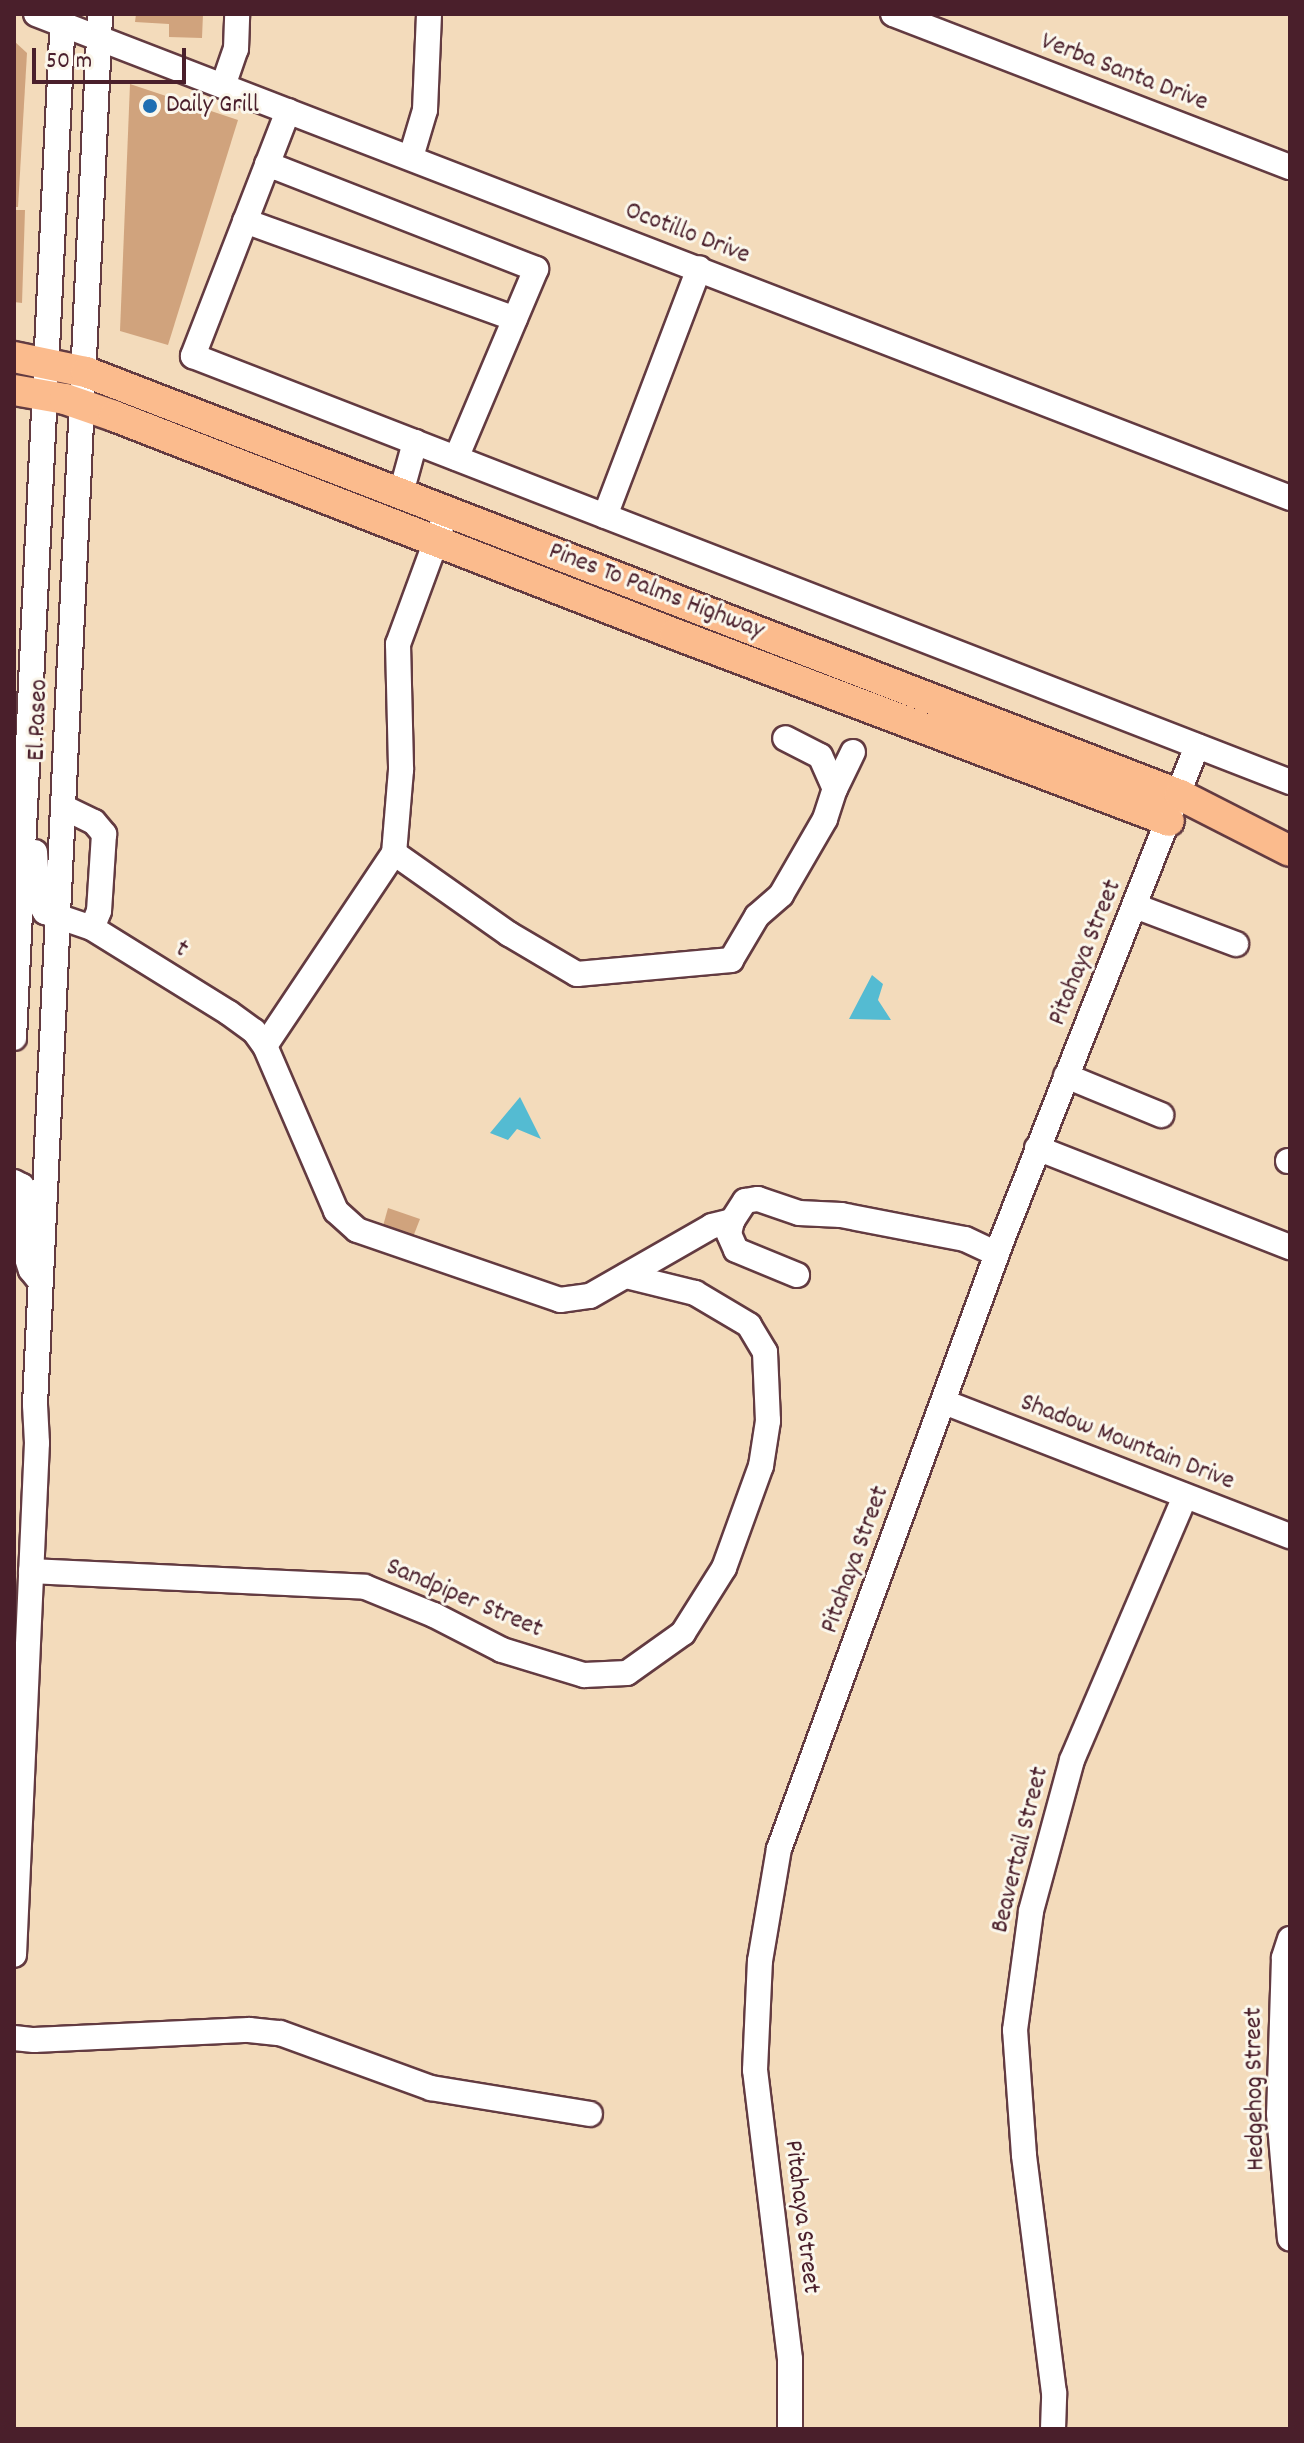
<!DOCTYPE html>
<style>
body{margin:0}
#map{position:relative;width:1304px;height:2443px;overflow:hidden;background:#f3dbbb;font-family:Dekko,sans-serif}
div>[style]{position:absolute}
.water>*{inset:0;background:#54bbd2}
.building>*{inset:0;background:#d0a37d}
.roads{filter:drop-shadow(2px 0 #633b41) drop-shadow(-2px 0 #633b41) drop-shadow(0 2px #633b41) drop-shadow(0 -2px #633b41)}
.minor>*{height:24px;margin:-12px;padding:0 12px;transform-origin:12px;border-radius:12px;background:#fff}
.major>*{height:30px;margin:-15px;padding:0 15px;transform-origin:15px;border-radius:15px;background:#fbbb8d}
.dots>*{width:22px;height:22px;translate:-50% -50%;box-sizing:border-box;border:4px solid #fbf7ec;border-radius:50%}
span{translate:-50% -50%;white-space:nowrap;text-align:center;line-height:1.15;-webkit-text-stroke:6px #fbf7ec;paint-order:stroke}
.street-label{font-size:26px;color:#4a1f2b}
.poi-label{font-size:26px;color:#4a1f2b}
.left{translate:0 -50%;text-align:left}
.frame{position:absolute;inset:0;border:16px solid #4a1f2b;pointer-events:none}
.scale{position:absolute;left:32px;top:48px;width:154px;height:36px;box-sizing:border-box;border:4px solid #4a1f2b;border-top:0;padding-left:10px;font-size:24px;line-height:28px;white-space:nowrap;color:#4a1f2b;-webkit-text-stroke:6px #fbf7ec;paint-order:stroke}
</style>
<div id="map">
<div class="water">
<div style="clip-path:polygon(872px 975px,883px 984px,878px 1000px,891px 1020px,849px 1019px)"></div>
<div style="clip-path:polygon(520px 1097px,541px 1139px,517px 1129px,508px 1140px,490px 1133px)"></div>
</div>
<div class="building">
<div style="clip-path:polygon(136px 14px,203px 14px,202px 38px,169px 37px,169px 24px,135px 22px)"></div>
<div style="clip-path:polygon(14px 41px,27px 53px,18px 207px,14px 207px)"></div>
<div style="clip-path:polygon(130px 84px,238px 120px,168px 345px,120px 331px)"></div>
<div style="clip-path:polygon(14px 210px,25px 210px,22px 303px,14px 302px)"></div>
<div style="clip-path:polygon(388px 1208px,420px 1219px,413px 1237px,383px 1226px)"></div>
</div>
<div class="roads">
<div class="minor">
<div style="left:36px;top:14px;width:1344px;rotate:21.1deg"></div>
<div style="left:893px;top:14px;width:425px;rotate:21.1deg"></div>
<div style="left:223px;top:86px;width:39px;rotate:-71deg"></div>
<div style="left:236px;top:49px;width:35px;rotate:-88deg"></div>
<div style="left:288px;top:111px;width:263px;rotate:111.2deg"></div>
<div style="left:193px;top:356px;width:1177px;rotate:21.22deg"></div>
<div style="left:411px;top:157px;width:49px;rotate:-73.4deg"></div>
<div style="left:425px;top:110px;width:96px;rotate:-87.6deg"></div>
<div style="left:267px;top:164px;width:289px;rotate:21.3deg"></div>
<div style="left:536px;top:269px;width:205px;rotate:112.9deg"></div>
<div style="left:245px;top:221px;width:287px;rotate:19.9deg"></div>
<div style="left:401px;top:493px;width:53px;rotate:-74.6deg"></div>
<div style="left:447px;top:511px;width:142px;rotate:110.2deg"></div>
<div style="left:398px;top:644px;width:126px;rotate:88.6deg"></div>
<div style="left:401px;top:770px;width:83px;rotate:94.8deg"></div>
<div style="left:394px;top:853px;width:232px;rotate:123.8deg"></div>
<div style="left:265px;top:1046px;width:180px;rotate:66.7deg"></div>
<div style="left:336px;top:1211px;width:28px;rotate:42deg"></div>
<div style="left:357px;top:1230px;width:215px;rotate:19deg"></div>
<div style="left:560px;top:1300px;width:30px;rotate:-8deg"></div>
<div style="left:590px;top:1296px;width:141px;rotate:-29.8deg"></div>
<div style="left:712px;top:1226px;width:21px;rotate:-14deg"></div>
<div style="left:732px;top:1221px;width:24px;rotate:-57deg"></div>
<div style="left:745px;top:1201px;width:13px;rotate:-9deg"></div>
<div style="left:758px;top:1199px;width:43px;rotate:18.9deg"></div>
<div style="left:799px;top:1213px;width:42px;rotate:2.7deg"></div>
<div style="left:841px;top:1215px;width:126px;rotate:11deg"></div>
<div style="left:965px;top:1239px;width:35px;rotate:25deg"></div>
<div style="left:605px;top:516px;width:265px;rotate:-69.2deg"></div>
<div style="left:835px;top:789px;width:41px;rotate:-64.1deg"></div>
<div style="left:63px;top:807px;width:34px;rotate:26deg"></div>
<div style="left:94px;top:822px;width:16px;rotate:50deg"></div>
<div style="left:104px;top:834px;width:77px;rotate:93.7deg"></div>
<div style="left:99px;top:911px;width:18px;rotate:112deg"></div>
<div style="left:35px;top:852px;width:48px;rotate:86.4deg"></div>
<div style="left:38px;top:900px;width:14px;rotate:60deg"></div>
<div style="left:45px;top:912px;width:50px;rotate:18.8deg"></div>
<div style="left:92px;top:928px;width:161px;rotate:31.8deg"></div>
<div style="left:229px;top:1013px;width:31px;rotate:36deg"></div>
<div style="left:254px;top:1031px;width:19px;rotate:54deg"></div>
<div style="left:394px;top:853px;width:141px;rotate:35.2deg"></div>
<div style="left:509px;top:934px;width:79px;rotate:30.5deg"></div>
<div style="left:577px;top:974px;width:155px;rotate:-5.2deg"></div>
<div style="left:731px;top:960px;width:51px;rotate:-59.4deg"></div>
<div style="left:757px;top:916px;width:32px;rotate:-41deg"></div>
<div style="left:781px;top:895px;width:88px;rotate:-59.9deg"></div>
<div style="left:825px;top:819px;width:32px;rotate:-72deg"></div>
<div style="left:835px;top:789px;width:36px;rotate:-114deg"></div>
<div style="left:820px;top:756px;width:39px;rotate:-153deg"></div>
<div style="left:1135px;top:906px;width:108px;rotate:20.6deg"></div>
<div style="left:14px;top:1038px;width:1025px;rotate:-87.26deg"></div>
<div style="left:1066px;top:1076px;width:103px;rotate:22.3deg"></div>
<div style="left:1037px;top:1148px;width:272px;rotate:21.4deg"></div>
<div style="left:1288px;top:1161px;width:2px"></div>
<div style="left:14px;top:1182px;width:9px;rotate:27deg"></div>
<div style="left:22px;top:1186px;width:9px;rotate:63deg"></div>
<div style="left:26px;top:1194px;width:52px;rotate:93.3deg"></div>
<div style="left:23px;top:1246px;width:25px;rotate:72deg"></div>
<div style="left:31px;top:1270px;width:14px;rotate:51deg"></div>
<div style="left:732px;top:1221px;width:13px;rotate:103deg"></div>
<div style="left:729px;top:1234px;width:17px;rotate:66deg"></div>
<div style="left:736px;top:1250px;width:66px;rotate:22.3deg"></div>
<div style="left:944px;top:1402px;width:371px;rotate:21.2deg"></div>
<div style="left:31px;top:1571px;width:334px;rotate:2.7deg"></div>
<div style="left:365px;top:1587px;width:74px;rotate:22.1deg"></div>
<div style="left:434px;top:1615px;width:76px;rotate:27.2deg"></div>
<div style="left:502px;top:1650px;width:86px;rotate:17deg"></div>
<div style="left:584px;top:1675px;width:43px;rotate:-2.7deg"></div>
<div style="left:627px;top:1673px;width:69px;rotate:-35.5deg"></div>
<div style="left:683px;top:1633px;width:77px;rotate:-57.8deg"></div>
<div style="left:724px;top:1568px;width:109px;rotate:-70.1deg"></div>
<div style="left:761px;top:1466px;width:46px;rotate:-81.2deg"></div>
<div style="left:768px;top:1421px;width:69px;rotate:-92.5deg"></div>
<div style="left:765px;top:1352px;width:31px;rotate:-121deg"></div>
<div style="left:749px;top:1325px;width:63px;rotate:-149.3deg"></div>
<div style="left:695px;top:1293px;width:71px;rotate:-166.2deg"></div>
<div style="left:1290px;top:1939px;width:20px;rotate:108deg"></div>
<div style="left:1284px;top:1958px;width:156px;rotate:91.8deg"></div>
<div style="left:1279px;top:2114px;width:125px;rotate:85deg"></div>
<div style="left:14px;top:1955px;width:513px;rotate:-87.43deg"></div>
<div style="left:37px;top:1443px;width:38px;rotate:-93deg"></div>
<div style="left:35px;top:1405px;width:1393px;rotate:-87.32deg"></div>
<div style="left:14px;top:2038px;width:20px;rotate:6deg"></div>
<div style="left:34px;top:2040px;width:215px;rotate:-2.7deg"></div>
<div style="left:249px;top:2030px;width:31px;rotate:6deg"></div>
<div style="left:280px;top:2033px;width:161px;rotate:20deg"></div>
<div style="left:431px;top:2088px;width:161px;rotate:9.3deg"></div>
<div style="left:790px;top:2429px;width:70px;rotate:-90deg"></div>
<div style="left:790px;top:2359px;width:291px;rotate:-96.9deg"></div>
<div style="left:755px;top:2070px;width:109px;rotate:-87.4deg"></div>
<div style="left:760px;top:1961px;width:114px;rotate:-80.4deg"></div>
<div style="left:779px;top:1849px;width:649px;rotate:-69.89deg"></div>
<div style="left:1002px;top:1240px;width:531px;rotate:-68.46deg"></div>
<div style="left:1053px;top:2429px;width:36px;rotate:-88deg"></div>
<div style="left:1054px;top:2393px;width:240px;rotate:-97.2deg"></div>
<div style="left:1024px;top:2155px;width:125px;rotate:-94.1deg"></div>
<div style="left:1015px;top:2030px;width:120px;rotate:-82.3deg"></div>
<div style="left:1031px;top:1911px;width:156px;rotate:-74.8deg"></div>
<div style="left:1072px;top:1760px;width:287px;rotate:-66.8deg"></div>
</div>
<div class="major">
<div style="left:14px;top:357px;width:74px;rotate:11.8deg"></div>
<div style="left:86px;top:372px;width:1173px;rotate:21.14deg"></div>
<div style="left:1180px;top:795px;width:123px;rotate:27deg"></div>
<div style="left:14px;top:390px;width:52px;rotate:10deg"></div>
<div style="left:65px;top:399px;width:52px;rotate:19.1deg"></div>
<div style="left:114px;top:416px;width:602px;rotate:21.24deg"></div>
<div style="left:675px;top:634px;width:528px;rotate:20.73deg"></div>
</div>
</div>
<div class="dots">
<div style="left:150px;top:106px;background:#1f6fb2"></div>
</div>
<div class="street-label">
<span style="left:1124px;top:73px;rotate:21deg">Verba Santa Drive</span>
<span style="left:687px;top:234px;rotate:21deg">Ocotillo Drive</span>
<span style="left:656px;top:592px;rotate:21deg">Pines To Palms Highway</span>
<span style="left:39px;top:720px;rotate:-88deg">El Paseo</span>
<span style="left:181px;top:950px;rotate:32deg">t</span>
<span style="left:1086px;top:953px;rotate:-68deg">Pitahaya Street</span>
<span style="left:1127px;top:1443px;rotate:21deg">Shadow Mountain Drive</span>
<span style="left:856px;top:1560px;rotate:-70deg">Pitahaya Street</span>
<span style="left:464px;top:1599px;rotate:23deg">Sandpiper Street</span>
<span style="left:1021px;top:1850px;rotate:-76deg">Beavertail Street</span>
<span style="left:1256px;top:2089px;rotate:-91deg">Hedgehog Street</span>
<span style="left:801px;top:2217px;rotate:83deg">Pitahaya Street</span>
</div>
<div class="poi-label">
<span class="left" style="left:166px;top:106px">Daily Grill</span>
</div>
<div class="frame"></div>
<div class="scale">50 m</div>
</div>
